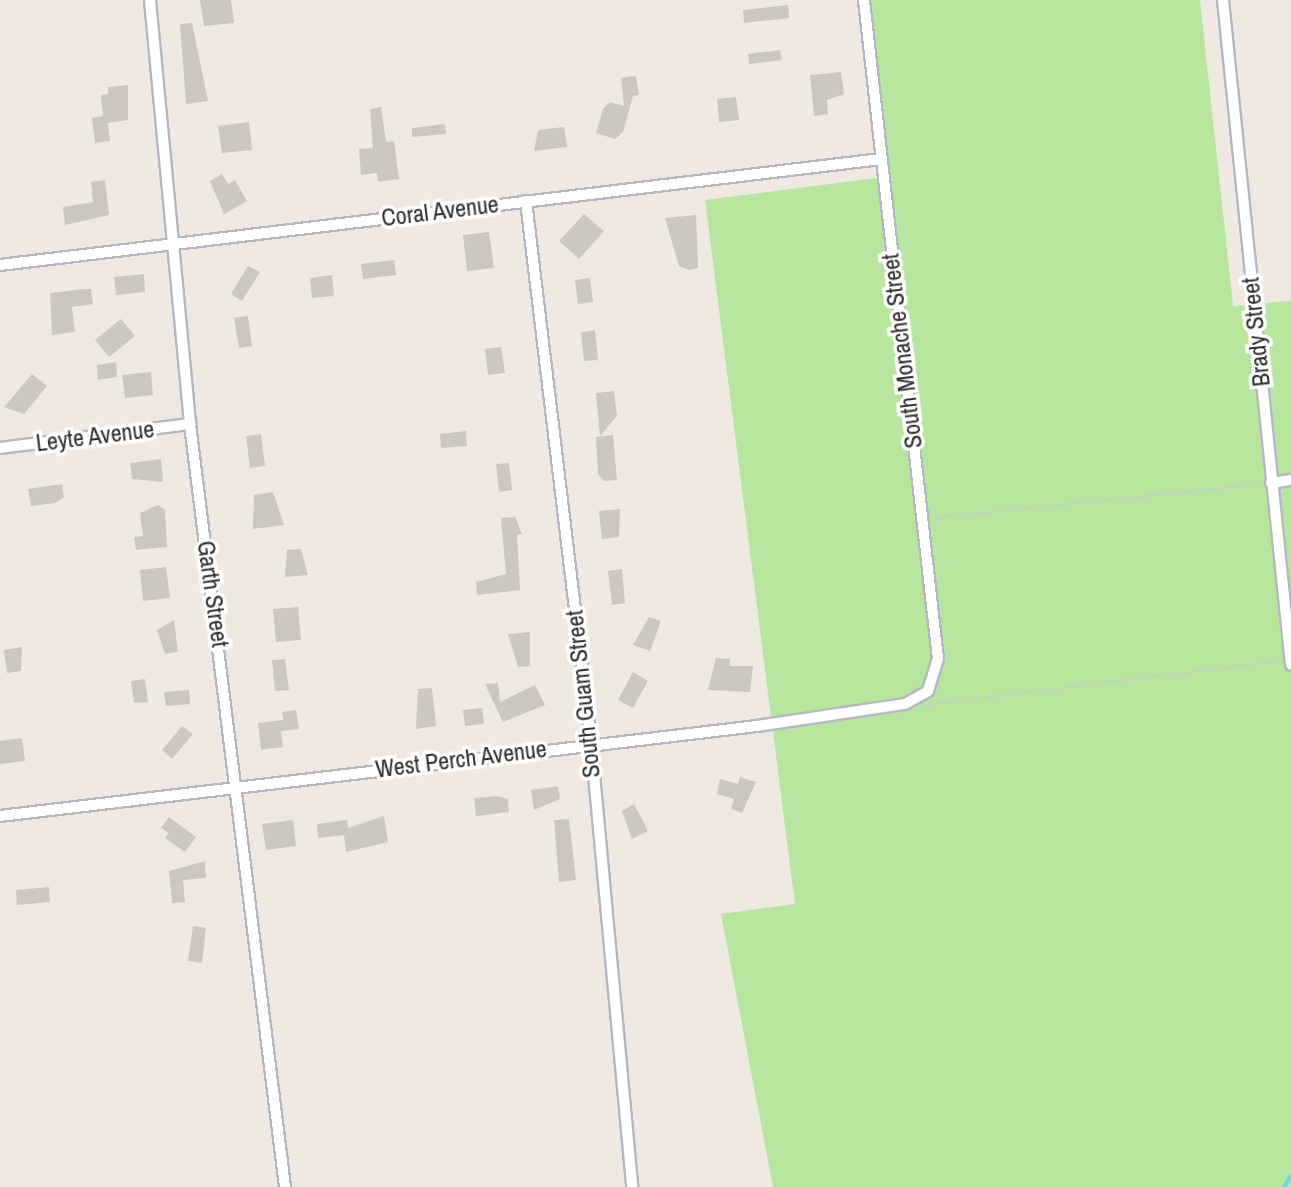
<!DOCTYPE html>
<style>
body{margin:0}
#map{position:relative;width:1291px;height:1187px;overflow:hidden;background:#efe9e1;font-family:"Archivo Narrow",sans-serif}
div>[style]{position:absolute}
.green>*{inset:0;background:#b6e59e}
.stream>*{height:4px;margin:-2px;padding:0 2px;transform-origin:2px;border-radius:2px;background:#75cff0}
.building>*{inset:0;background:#cbc7bf}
.path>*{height:2px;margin-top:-1px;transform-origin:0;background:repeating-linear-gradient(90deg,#c9c9c9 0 6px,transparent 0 10px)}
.roads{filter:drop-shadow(2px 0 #b4b7c1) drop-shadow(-2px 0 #b4b7c1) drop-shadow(0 2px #b4b7c1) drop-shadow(0 -2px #b4b7c1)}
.minor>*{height:10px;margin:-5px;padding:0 5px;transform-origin:5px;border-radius:5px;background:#fff}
span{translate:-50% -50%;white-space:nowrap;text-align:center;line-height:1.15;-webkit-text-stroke:7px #fff;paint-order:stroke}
.street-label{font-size:24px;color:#2e2e2e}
</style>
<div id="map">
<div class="green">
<div style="clip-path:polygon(862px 0,1200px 0,1233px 306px,1291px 301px,1291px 1187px,773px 1187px,721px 914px,795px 904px,705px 200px,884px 177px)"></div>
</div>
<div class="stream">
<div style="left:1284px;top:1187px;width:13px;rotate:-58deg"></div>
</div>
<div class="building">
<div style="clip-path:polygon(200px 0,231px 0,234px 23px,204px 26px)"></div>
<div style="clip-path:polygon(788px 5px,789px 18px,744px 23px,743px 10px)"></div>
<div style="clip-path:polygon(192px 23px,208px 101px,186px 104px,180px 24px)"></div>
<div style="clip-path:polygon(780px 50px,782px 60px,749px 64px,748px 54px)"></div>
<div style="clip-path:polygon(841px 72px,844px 94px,827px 100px,828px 114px,814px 116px,810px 75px)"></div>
<div style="clip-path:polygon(636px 76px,639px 95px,633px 96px,623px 132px,615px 139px,596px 133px,603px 109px,610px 102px,624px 106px,621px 78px)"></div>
<div style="clip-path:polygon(128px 85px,128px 120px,108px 123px,110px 141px,95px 143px,92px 118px,103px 116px,101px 95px,108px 94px,108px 87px)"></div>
<div style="clip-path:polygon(736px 97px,739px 120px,719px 122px,717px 99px)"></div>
<div style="clip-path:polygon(381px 107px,386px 142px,394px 141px,399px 179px,378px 182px,377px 173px,361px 175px,359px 149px,373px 148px,370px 109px)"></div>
<div style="clip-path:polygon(249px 122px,252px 150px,222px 153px,218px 126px)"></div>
<div style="clip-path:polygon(445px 124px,446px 134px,412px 137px,412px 128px)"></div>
<div style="clip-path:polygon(564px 127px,567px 147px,534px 151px,538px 130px)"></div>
<div style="clip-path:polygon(222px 174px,228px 184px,235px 180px,247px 201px,224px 214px,210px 181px)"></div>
<div style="clip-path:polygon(105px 180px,109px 215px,65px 225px,63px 207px,93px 202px,91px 182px)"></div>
<div style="clip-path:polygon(584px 214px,604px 231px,579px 259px,559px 241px)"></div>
<div style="clip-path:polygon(696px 215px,698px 268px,689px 270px,679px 266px,665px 218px)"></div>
<div style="clip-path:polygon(489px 232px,494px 268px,467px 271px,463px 235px)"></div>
<div style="clip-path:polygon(394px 260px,396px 275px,363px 279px,361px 264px)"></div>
<div style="clip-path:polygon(248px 266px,260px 272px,242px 301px,231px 294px)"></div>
<div style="clip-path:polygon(144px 274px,145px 292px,116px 295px,114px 277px)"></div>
<div style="clip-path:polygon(332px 275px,334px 296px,312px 298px,310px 278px)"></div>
<div style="clip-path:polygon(590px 278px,593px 302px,578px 304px,575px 280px)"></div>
<div style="clip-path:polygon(84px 289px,91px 289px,93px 304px,72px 307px,75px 332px,52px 335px,50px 293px)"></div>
<div style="clip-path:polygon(248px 316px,252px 346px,239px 348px,234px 318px)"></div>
<div style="clip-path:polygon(121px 319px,135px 336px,109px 357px,95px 340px)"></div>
<div style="clip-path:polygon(595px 330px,598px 360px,584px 361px,581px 332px)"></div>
<div style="clip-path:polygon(501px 347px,505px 373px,488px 375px,485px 349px)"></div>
<div style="clip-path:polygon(116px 362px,117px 377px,98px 380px,97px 365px)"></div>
<div style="clip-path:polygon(151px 372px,153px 395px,125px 398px,122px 375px)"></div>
<div style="clip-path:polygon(32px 374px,47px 386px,24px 414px,4px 407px)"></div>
<div style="clip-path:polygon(614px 391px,617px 416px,600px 436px,596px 393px)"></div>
<div style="clip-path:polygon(466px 431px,467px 446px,441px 448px,440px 434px)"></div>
<div style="clip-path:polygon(261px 434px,265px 466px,250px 468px,246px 436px)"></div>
<div style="clip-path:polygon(613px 435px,617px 480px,604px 481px,598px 474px,596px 437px)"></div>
<div style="clip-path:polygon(161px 459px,163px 482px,132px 479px,130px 463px)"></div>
<div style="clip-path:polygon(509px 463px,512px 490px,499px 492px,496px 464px)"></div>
<div style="clip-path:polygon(62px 484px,64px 497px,55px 503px,31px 506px,28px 489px)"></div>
<div style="clip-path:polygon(273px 492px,284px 525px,253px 529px,254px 495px)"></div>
<div style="clip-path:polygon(158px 505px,165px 510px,167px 547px,136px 550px,134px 537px,143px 536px,140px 513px)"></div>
<div style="clip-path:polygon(620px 509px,619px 537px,602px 539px,599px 511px)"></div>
<div style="clip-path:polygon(515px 517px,522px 534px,517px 535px,520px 590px,477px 595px,476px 582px,506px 574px,501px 518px)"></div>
<div style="clip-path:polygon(301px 549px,308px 575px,285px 577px,287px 550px)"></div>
<div style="clip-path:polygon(166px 567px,170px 598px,143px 601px,140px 570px)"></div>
<div style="clip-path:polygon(622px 569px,625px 603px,612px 605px,608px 571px)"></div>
<div style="clip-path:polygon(298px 607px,301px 640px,276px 642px,273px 609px)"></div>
<div style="clip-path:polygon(649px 617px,661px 621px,650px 651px,633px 645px)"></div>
<div style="clip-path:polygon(174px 620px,178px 652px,165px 654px,157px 630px)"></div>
<div style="clip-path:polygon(530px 632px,530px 666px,518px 667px,508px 634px)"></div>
<div style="clip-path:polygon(22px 647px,21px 671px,7px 673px,4px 650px)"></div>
<div style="clip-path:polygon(716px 658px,730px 659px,730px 666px,753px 666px,750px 692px,708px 690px)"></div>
<div style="clip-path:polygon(285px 659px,289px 690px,275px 691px,272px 660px)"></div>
<div style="clip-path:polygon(633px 672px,648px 681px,633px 708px,618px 700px)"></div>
<div style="clip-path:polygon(145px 679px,148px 702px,134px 703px,131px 681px)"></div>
<div style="clip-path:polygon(498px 683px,500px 702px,535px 685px,545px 705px,503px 722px,485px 684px)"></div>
<div style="clip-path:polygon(432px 688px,436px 726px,416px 729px,418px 689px)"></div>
<div style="clip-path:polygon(189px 690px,190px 704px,166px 706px,164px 692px)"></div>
<div style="clip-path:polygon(482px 708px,484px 724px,465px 726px,463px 710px)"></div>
<div style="clip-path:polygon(296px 710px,299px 729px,281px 731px,283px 747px,261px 750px,258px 723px,283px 720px,282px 712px)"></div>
<div style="clip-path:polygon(182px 726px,193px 734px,172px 759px,162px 750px)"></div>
<div style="clip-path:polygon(22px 738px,25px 761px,0 764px,0 741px)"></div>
<div style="clip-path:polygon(740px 777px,756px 782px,742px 813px,731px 809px,734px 799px,717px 794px,720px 779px,738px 784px)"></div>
<div style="clip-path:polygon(558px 786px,560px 799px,534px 810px,531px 790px)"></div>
<div style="clip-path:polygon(498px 796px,508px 799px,509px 812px,476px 816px,474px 798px)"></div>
<div style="clip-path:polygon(634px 804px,648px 831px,632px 839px,622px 811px)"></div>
<div style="clip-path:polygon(384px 816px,388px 842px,346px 852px,344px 835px,318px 838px,317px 824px,347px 820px,348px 828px)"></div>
<div style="clip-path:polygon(169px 817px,196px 837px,185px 852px,165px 838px,169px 833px,161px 828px)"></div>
<div style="clip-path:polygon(569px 819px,576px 880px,559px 882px,554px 820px)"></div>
<div style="clip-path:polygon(293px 820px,296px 846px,266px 850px,262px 824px)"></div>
<div style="clip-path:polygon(205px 861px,206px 878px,183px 880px,185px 902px,172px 903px,169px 871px)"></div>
<div style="clip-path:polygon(49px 887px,50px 902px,17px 905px,16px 890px)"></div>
<div style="clip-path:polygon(193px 926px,206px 928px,202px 963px,188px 961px)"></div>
</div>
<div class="path">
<div style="left:936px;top:518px;width:325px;rotate:-6deg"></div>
<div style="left:926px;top:705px;width:354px;rotate:-7.1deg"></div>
</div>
<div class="roads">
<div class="minor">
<div style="left:150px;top:0;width:426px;rotate:84.6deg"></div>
<div style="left:190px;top:424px;width:769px;rotate:82.9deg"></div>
<div style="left:1223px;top:0;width:668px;rotate:84.16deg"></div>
<div style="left:526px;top:201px;width:545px;rotate:83.15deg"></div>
<div style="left:591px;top:742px;width:447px;rotate:84.7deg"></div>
<div style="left:0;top:265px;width:887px;rotate:-6.86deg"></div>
<div style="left:0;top:448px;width:192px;rotate:-7.2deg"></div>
<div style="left:1271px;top:483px;width:20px;rotate:-9deg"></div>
<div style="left:0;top:816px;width:762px;rotate:-6.78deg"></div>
<div style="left:757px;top:726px;width:150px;rotate:-8.5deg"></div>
<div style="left:905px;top:704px;width:26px;rotate:-29deg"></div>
<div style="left:928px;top:691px;width:34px;rotate:-73deg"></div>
<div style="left:938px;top:659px;width:663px;rotate:-96.41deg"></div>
</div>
</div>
<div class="street-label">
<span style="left:440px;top:211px;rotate:-7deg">Coral Avenue</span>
<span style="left:1256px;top:332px;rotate:-96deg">Brady Street</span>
<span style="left:902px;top:351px;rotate:-97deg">South Monache Street</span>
<span style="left:95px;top:436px;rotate:-7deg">Leyte Avenue</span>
<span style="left:213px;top:594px;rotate:82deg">Garth Street</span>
<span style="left:583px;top:694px;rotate:-96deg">South Guam Street</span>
<span style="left:461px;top:759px;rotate:-7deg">West Perch Avenue</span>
</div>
</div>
